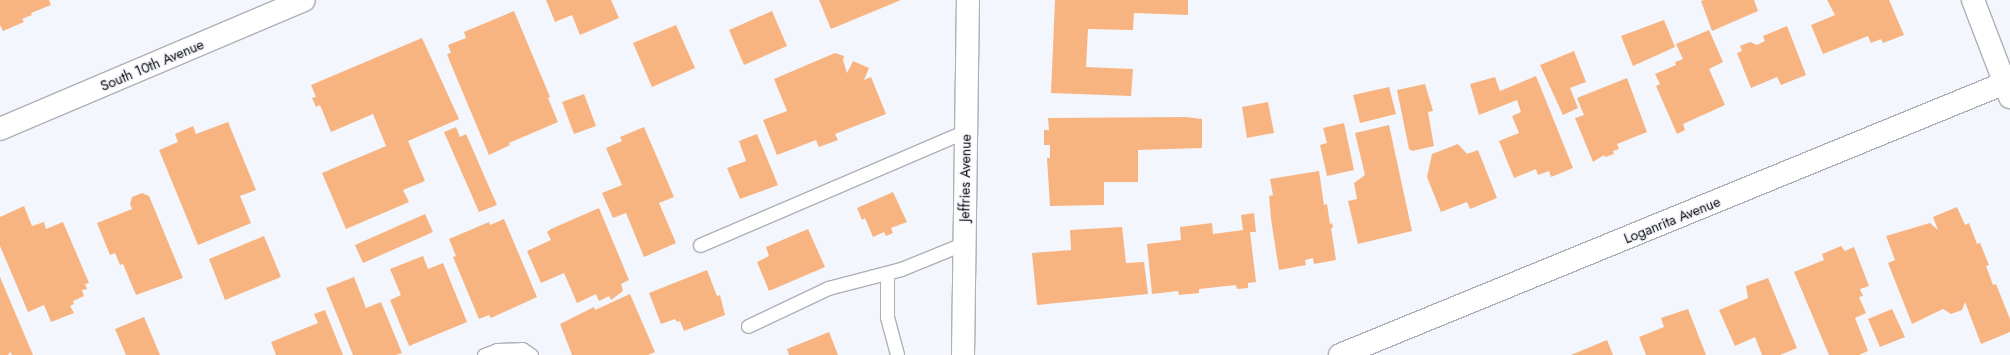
<!DOCTYPE html>
<style>
body{margin:0}
#map{position:relative;width:2010px;height:355px;overflow:hidden;background:#f4f6fd;font-family:Jost,sans-serif}
div>[style]{position:absolute}
.building>*{inset:0;background:#f8b480}
.roads{filter:drop-shadow(1px 0 #afb0b7) drop-shadow(-1px 0 #afb0b7) drop-shadow(0 1px #afb0b7) drop-shadow(0 -1px #afb0b7)}
.lane>*{height:13px;margin:-6.5px;padding:0 6.5px;transform-origin:6.5px;border-radius:6.5px;background:#fff}
.street>*{height:22px;margin:-11px;padding:0 11px;transform-origin:11px;border-radius:11px;background:#fff}
.secondary>*{height:22px;margin:-11px;padding:0 11px;transform-origin:11px;border-radius:11px;background:#fff}
span{translate:-50% -50%;white-space:nowrap;text-align:center;line-height:1.15;-webkit-text-stroke:3px #f4f6fd;paint-order:stroke}
.street-label{font-size:14px;color:#0b0b0d}
</style>
<div id="map">
<div class="building">
<div style="clip-path:polygon(0 0,49px 0,51px 5px,31px 13px,32px 15px,22px 19px,24px 22px,3px 31px,0 25px)"></div>
<div style="clip-path:polygon(546px 0,611px 0,619px 18px,580px 35px,572px 15px,555px 22px)"></div>
<div style="clip-path:polygon(819px 0,901px 0,831px 29px)"></div>
<div style="clip-path:polygon(1055px 0,1188px 0,1188px 15px,1134px 13px,1133px 30px,1088px 29px,1086px 67px,1133px 69px,1131px 96px,1051px 93px)"></div>
<div style="clip-path:polygon(1704px 0,1754px 0,1758px 11px,1712px 31px,1701px 1px)"></div>
<div style="clip-path:polygon(1827px 0,1889px 0,1904px 35px,1883px 43px,1881px 39px,1871px 43px,1868px 36px,1823px 54px,1811px 25px,1835px 15px)"></div>
<div style="clip-path:polygon(514px 11px,550px 97px,548px 98px,558px 122px,509px 143px,510px 145px,489px 155px,450px 62px,447px 54px,451px 53px,448px 45px,466px 38px,464px 32px)"></div>
<div style="clip-path:polygon(772px 11px,787px 46px,744px 65px,729px 30px)"></div>
<div style="clip-path:polygon(1664px 20px,1675px 47px,1633px 66px,1621px 36px)"></div>
<div style="clip-path:polygon(676px 25px,695px 68px,652px 87px,633px 43px)"></div>
<div style="clip-path:polygon(1787px 26px,1806px 75px,1781px 85px,1777px 77px,1751px 88px,1737px 53px,1742px 51px,1740px 46px,1750px 42px,1757px 45px,1765px 41px,1763px 36px)"></div>
<div style="clip-path:polygon(1709px 30px,1723px 62px,1709px 69px,1725px 105px,1683px 124px,1685px 130px,1677px 134px,1656px 86px,1660px 84px,1655px 74px,1676px 65px,1675px 62px,1683px 59px,1676px 44px)"></div>
<div style="clip-path:polygon(422px 38px,459px 119px,408px 141px,425px 181px,403px 190px,409px 202px,346px 229px,322px 173px,386px 146px,373px 114px,331px 132px,320px 105px,316px 107px,312px 98px,316px 97px,311px 85px)"></div>
<div style="clip-path:polygon(1574px 51px,1586px 82px,1570px 88px,1578px 108px,1563px 115px,1540px 65px)"></div>
<div style="clip-path:polygon(835px 53px,844px 56px,843px 60px,847px 73px,853px 61px,869px 68px,864px 80px,871px 77px,886px 114px,835px 134px,838px 140px,819px 147px,816px 140px,777px 155px,763px 120px,787px 111px,774px 79px)"></div>
<div style="clip-path:polygon(1536px 76px,1573px 168px,1551px 177px,1549px 171px,1538px 175px,1536px 169px,1514px 178px,1499px 141px,1519px 133px,1512px 116px,1521px 112px,1517px 100px,1479px 115px,1470px 84px,1495px 77px,1500px 91px)"></div>
<div style="clip-path:polygon(1627px 78px,1647px 132px,1617px 144px,1619px 149px,1613px 151px,1614px 154px,1605px 157px,1604px 155px,1593px 162px,1575px 118px,1584px 115px,1577px 98px)"></div>
<div style="clip-path:polygon(1425px 84px,1433px 111px,1428px 112px,1434px 146px,1412px 151px,1409px 149px,1397px 90px)"></div>
<div style="clip-path:polygon(1389px 87px,1396px 114px,1360px 123px,1353px 95px)"></div>
<div style="clip-path:polygon(584px 94px,596px 126px,574px 134px,562px 102px)"></div>
<div style="clip-path:polygon(1268px 102px,1274px 133px,1247px 138px,1242px 107px)"></div>
<div style="clip-path:polygon(1186px 117px,1202px 119px,1202px 148px,1138px 150px,1138px 182px,1104px 182px,1104px 205px,1050px 206px,1047px 158px,1050px 158px,1050px 145px,1044px 145px,1044px 130px,1049px 130px,1048px 118px)"></div>
<div style="clip-path:polygon(228px 122px,256px 190px,240px 196px,251px 223px,198px 245px,159px 150px,178px 142px,175px 134px,193px 126px,196px 134px)"></div>
<div style="clip-path:polygon(1344px 123px,1354px 170px,1327px 176px,1320px 145px,1327px 143px,1323px 128px)"></div>
<div style="clip-path:polygon(1389px 125px,1412px 231px,1358px 244px,1348px 201px,1357px 199px,1354px 183px,1365px 175px,1355px 133px)"></div>
<div style="clip-path:polygon(456px 127px,460px 137px,466px 134px,497px 205px,479px 212px,444px 132px)"></div>
<div style="clip-path:polygon(644px 127px,674px 197px,659px 203px,676px 243px,644px 257px,626px 213px,613px 218px,602px 193px,622px 185px,606px 148px,622px 141px,620px 137px)"></div>
<div style="clip-path:polygon(757px 134px,778px 185px,740px 199px,727px 168px,746px 161px,739px 141px)"></div>
<div style="clip-path:polygon(1458px 144px,1467px 154px,1478px 150px,1497px 198px,1470px 209px,1467px 202px,1441px 212px,1427px 177px,1432px 154px)"></div>
<div style="clip-path:polygon(1319px 171px,1324px 205px,1327px 204px,1330px 224px,1332px 223px,1333px 228px,1331px 228px,1336px 260px,1314px 264px,1313px 258px,1305px 260px,1306px 265px,1279px 270px,1271px 219px,1269px 196px,1273px 195px,1270px 179px)"></div>
<div style="clip-path:polygon(893px 192px,907px 222px,891px 228px,893px 233px,886px 236px,884px 232px,873px 237px,865px 218px,862px 220px,857px 208px)"></div>
<div style="clip-path:polygon(142px 193px,149px 196px,183px 278px,136px 295px,123px 264px,120px 265px,115px 253px,110px 255px,97px 223px,132px 209px,130px 204px,132px 197px)"></div>
<div style="clip-path:polygon(24px 206px,32px 226px,44px 222px,46px 229px,63px 222px,89px 283px,85px 284px,87px 289px,82px 290px,84px 296px,73px 301px,74px 304px,70px 306px,74px 313px,51px 322px,44px 305px,28px 312px,0 246px,0 217px)"></div>
<div style="clip-path:polygon(1957px 207px,1965px 225px,1969px 223px,1977px 244px,1980px 243px,1989px 265px,1986px 266px,1993px 285px,1996px 284px,2010px 319px,2010px 332px,1981px 344px,1965px 302px,1962px 310px,1951px 314px,1943px 309px,1912px 324px,1888px 263px,1895px 260px,1886px 236px,1930px 223px,1938px 230px,1933px 217px)"></div>
<div style="clip-path:polygon(599px 208px,629px 280px,621px 284px,623px 291px,611px 300px,609px 296px,599px 301px,596px 294px,577px 303px,564px 273px,541px 283px,527px 251px,551px 240px,547px 232px,551px 229px)"></div>
<div style="clip-path:polygon(1254px 213px,1256px 232px,1250px 232px,1256px 282px,1248px 283px,1248px 288px,1237px 289px,1236px 285px,1199px 289px,1199px 293px,1179px 295px,1178px 291px,1152px 294px,1147px 244px,1181px 240px,1180px 227px,1212px 223px,1213px 234px,1243px 230px,1241px 215px)"></div>
<div style="clip-path:polygon(425px 214px,433px 232px,363px 263px,355px 245px)"></div>
<div style="clip-path:polygon(504px 219px,537px 297px,491px 318px,489px 315px,479px 319px,453px 257px,456px 256px,449px 239px,489px 222px,490px 225px)"></div>
<div style="clip-path:polygon(1122px 227px,1126px 263px,1144px 262px,1148px 294px,1037px 305px,1032px 253px,1071px 250px,1070px 230px)"></div>
<div style="clip-path:polygon(808px 229px,825px 267px,769px 291px,757px 262px,769px 256px,766px 247px)"></div>
<div style="clip-path:polygon(264px 236px,281px 277px,225px 300px,209px 259px)"></div>
<div style="clip-path:polygon(1841px 246px,1845px 251px,1854px 247px,1869px 286px,1860px 289px,1863px 296px,1859px 297px,1866px 313px,1855px 318px,1868px 351px,1859px 355px,1829px 355px,1794px 272px,1824px 260px,1822px 254px)"></div>
<div style="clip-path:polygon(423px 256px,428px 269px,443px 263px,467px 322px,409px 346px,390px 300px,401px 295px,390px 269px)"></div>
<div style="clip-path:polygon(707px 270px,717px 296px,720px 295px,725px 315px,684px 331px,680px 321px,677px 322px,675px 319px,661px 324px,649px 293px)"></div>
<div style="clip-path:polygon(0 277px,33px 355px,12px 355px,10px 352px,8px 355px,0 355px)"></div>
<div style="clip-path:polygon(354px 277px,366px 308px,381px 302px,402px 353px,396px 355px,353px 355px,326px 288px)"></div>
<div style="clip-path:polygon(1768px 278px,1797px 348px,1780px 355px,1762px 355px,1755px 337px,1735px 346px,1719px 310px,1748px 298px,1746px 286px)"></div>
<div style="clip-path:polygon(630px 294px,655px 352px,648px 355px,572px 355px,560px 324px,594px 307px,595px 310px)"></div>
<div style="clip-path:polygon(1688px 309px,1706px 355px,1646px 355px,1639px 337px,1664px 327px,1661px 318px)"></div>
<div style="clip-path:polygon(1892px 309px,1905px 337px,1880px 347px,1868px 319px)"></div>
<div style="clip-path:polygon(325px 310px,343px 355px,276px 355px,271px 342px,318px 323px,314px 314px)"></div>
<div style="clip-path:polygon(144px 317px,160px 355px,126px 355px,115px 329px)"></div>
<div style="clip-path:polygon(829px 332px,838px 355px,789px 355px,787px 349px)"></div>
<div style="clip-path:polygon(1607px 340px,1613px 355px,1571px 355px)"></div>
</div>
<div class="roads">
<div class="lane">
<div style="left:700px;top:245px;width:289px;rotate:-23.2deg"></div>
<div style="left:887px;top:273px;width:44px;rotate:90deg"></div>
<div style="left:887px;top:317px;width:39px;rotate:75deg"></div>
<div style="left:748px;top:326px;width:89px;rotate:-25.4deg"></div>
<div style="left:828px;top:288px;width:75px;rotate:-14.6deg"></div>
<div style="left:901px;top:269px;width:69px;rotate:-22.1deg"></div>
<div style="left:484px;top:355px;width:14px;rotate:-21deg"></div>
<div style="left:497px;top:350px;width:25px;rotate:-2deg"></div>
<div style="left:522px;top:349px;width:11px;rotate:34deg"></div>
</div>
<div class="street">
<div style="left:963px;top:355px;width:355px;rotate:-89.2deg"></div>
<div style="left:1340px;top:355px;width:718px;rotate:-22.25deg"></div>
</div>
<div class="secondary">
<div style="left:1973px;top:0;width:104px;rotate:69.1deg"></div>
<div style="left:0;top:129px;width:330px;rotate:-23deg"></div>
</div>
</div>
<div class="street-label">
<span style="left:152px;top:65px;rotate:-23deg">South 10th Avenue</span>
<span style="left:965px;top:178px;rotate:-89deg">Jeffries Avenue</span>
<span style="left:1672px;top:220px;rotate:-22deg">Loganrita Avenue</span>
</div>
</div>
